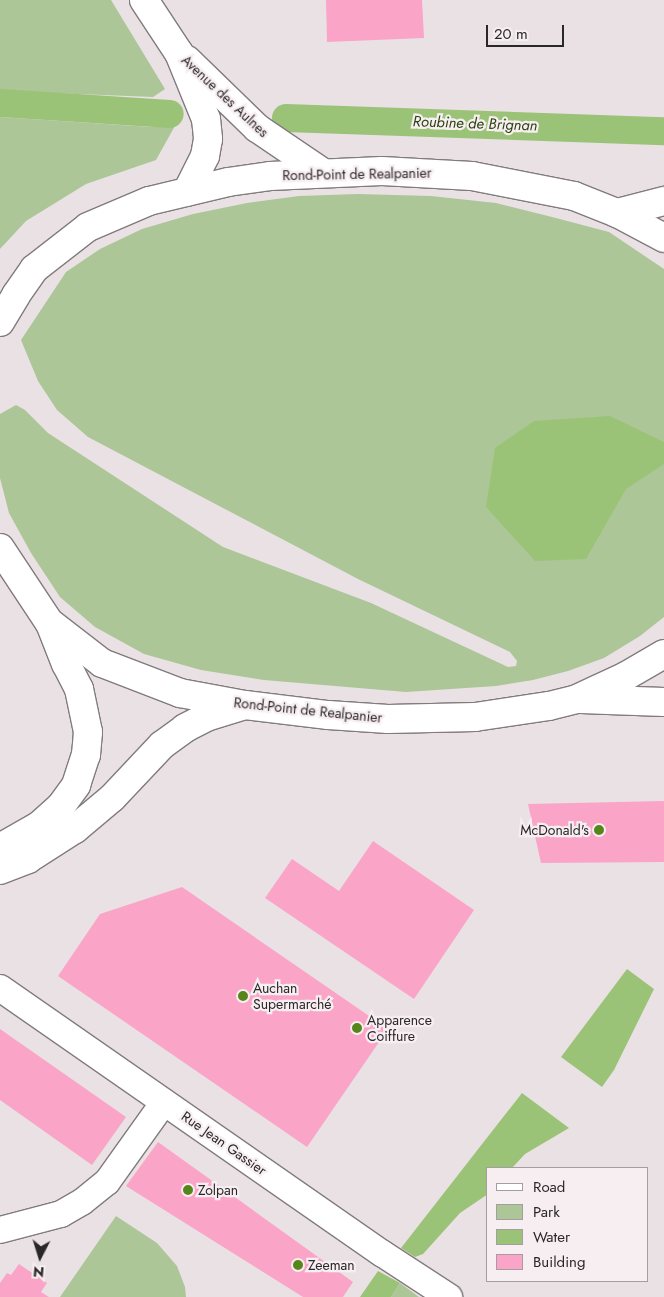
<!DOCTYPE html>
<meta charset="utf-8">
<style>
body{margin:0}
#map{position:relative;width:664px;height:1297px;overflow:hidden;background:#eae1e4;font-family:Jost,sans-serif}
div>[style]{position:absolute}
.green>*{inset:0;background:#acc698}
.water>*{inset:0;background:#9bc378}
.canal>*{height:28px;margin:-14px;padding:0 14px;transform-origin:14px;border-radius:14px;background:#9bc378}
.building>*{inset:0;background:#faa4c8}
.roads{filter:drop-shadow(1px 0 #827b7d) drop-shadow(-1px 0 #827b7d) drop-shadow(0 1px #827b7d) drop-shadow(0 -1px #827b7d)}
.minor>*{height:26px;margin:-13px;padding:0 13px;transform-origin:13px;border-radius:13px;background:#fff}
.secondary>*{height:28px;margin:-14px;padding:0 14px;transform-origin:14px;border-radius:14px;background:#fff}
.dots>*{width:14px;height:14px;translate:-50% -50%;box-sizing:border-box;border:2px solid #f7eef2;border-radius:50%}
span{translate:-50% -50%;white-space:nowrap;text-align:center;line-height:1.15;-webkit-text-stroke:4.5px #f7eef2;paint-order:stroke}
.street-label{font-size:14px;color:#2a2728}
.poi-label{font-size:14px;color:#2a2728}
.right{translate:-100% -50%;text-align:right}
.left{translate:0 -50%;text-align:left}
.water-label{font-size:15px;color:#2a430d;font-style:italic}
.legend{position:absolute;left:486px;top:1167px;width:162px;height:115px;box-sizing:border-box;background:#f7eef2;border:1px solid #a59ea1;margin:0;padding:6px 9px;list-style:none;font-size:15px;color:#2a2728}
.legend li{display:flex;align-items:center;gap:10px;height:25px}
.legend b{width:25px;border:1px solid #a59ea1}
.north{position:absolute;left:15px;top:1232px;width:50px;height:50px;-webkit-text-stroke:4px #f7eef2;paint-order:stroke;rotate:185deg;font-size:14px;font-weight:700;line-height:20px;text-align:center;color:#2a2728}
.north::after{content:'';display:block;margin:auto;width:18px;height:22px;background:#2a2728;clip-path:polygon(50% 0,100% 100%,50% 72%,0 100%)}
.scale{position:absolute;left:486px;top:25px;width:78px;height:22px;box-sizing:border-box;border:2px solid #2a2728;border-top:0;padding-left:6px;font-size:15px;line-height:18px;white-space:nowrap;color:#2a2728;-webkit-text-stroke:4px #f7eef2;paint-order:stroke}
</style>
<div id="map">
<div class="green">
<div style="clip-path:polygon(0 0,111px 0,165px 89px,153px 97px,0 91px)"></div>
<div style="clip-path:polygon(0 117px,151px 127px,176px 124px,156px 160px,86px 184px,26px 221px,0 249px)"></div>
<div style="clip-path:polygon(358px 194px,431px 196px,496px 203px,556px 218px,609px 232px,664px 269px,664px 617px,640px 636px,604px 658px,568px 671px,533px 680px,496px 686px,406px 692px,264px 680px,201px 670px,144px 654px,95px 627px,60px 597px,31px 553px,9px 513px,0 478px,0 414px,16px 405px,25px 410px,48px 433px,223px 547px,371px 603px,508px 667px,516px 666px,517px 661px,510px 652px,358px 579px,88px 437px,57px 410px,38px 381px,21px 340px,66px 272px,100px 249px,142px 229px,193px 214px,247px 203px,299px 196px)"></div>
<div style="clip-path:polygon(116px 1216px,157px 1243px,177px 1266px,185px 1287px,186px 1297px,60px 1297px)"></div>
<div style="clip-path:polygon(400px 1283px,419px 1297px,391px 1297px)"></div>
</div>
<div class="water">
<div style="clip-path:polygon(610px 416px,664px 442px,664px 464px,626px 489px,586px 559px,535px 561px,486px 507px,495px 448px,534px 421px)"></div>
<div style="clip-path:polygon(627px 969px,654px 989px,614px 1070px,602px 1087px,561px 1057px)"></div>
<div style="clip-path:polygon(522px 1093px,569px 1128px,525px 1154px,512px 1168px,488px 1168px,488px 1194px,460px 1213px,423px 1254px,415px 1257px,401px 1248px)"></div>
<div style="clip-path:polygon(378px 1271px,400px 1283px,391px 1297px,360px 1297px)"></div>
</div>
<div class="canal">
<div style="left:0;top:103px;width:170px;rotate:3.7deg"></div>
<div style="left:286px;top:118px;width:378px;rotate:2deg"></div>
</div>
<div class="building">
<div style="clip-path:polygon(326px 0,422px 0,424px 38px,327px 42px)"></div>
<div style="clip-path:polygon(664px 801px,664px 862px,541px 863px,528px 804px)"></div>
<div style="clip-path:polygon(373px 841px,474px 910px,414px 999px,265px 898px,292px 859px,339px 891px)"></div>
<div style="clip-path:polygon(182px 887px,388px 1029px,307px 1147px,58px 976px,100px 914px)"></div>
<div style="clip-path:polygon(0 1029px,126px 1117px,92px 1165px,0 1100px)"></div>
<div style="clip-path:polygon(158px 1142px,353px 1282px,343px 1297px,303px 1297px,126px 1186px)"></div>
<div style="clip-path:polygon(19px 1264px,47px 1283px,41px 1292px,49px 1297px,0 1297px,0 1283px,7px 1273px,11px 1275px)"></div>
</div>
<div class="roads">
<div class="minor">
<div style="left:0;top:988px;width:466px;rotate:34.8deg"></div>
<div style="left:383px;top:1254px;width:79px;rotate:33.1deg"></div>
<div style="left:0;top:1230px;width:63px;rotate:-14.7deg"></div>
<div style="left:61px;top:1214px;width:24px;rotate:-30deg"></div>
<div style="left:82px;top:1202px;width:32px;rotate:-39deg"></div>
<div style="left:107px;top:1182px;width:98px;rotate:-54.5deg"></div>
</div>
<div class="secondary">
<div style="left:144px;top:0;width:64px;rotate:56.6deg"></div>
<div style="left:179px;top:53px;width:71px;rotate:67.8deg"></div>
<div style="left:206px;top:119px;width:20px;rotate:84deg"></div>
<div style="left:208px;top:139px;width:17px;rotate:100deg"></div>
<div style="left:205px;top:156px;width:40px;rotate:116.6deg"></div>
<div style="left:187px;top:60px;width:98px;rotate:44.2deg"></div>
<div style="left:257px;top:128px;width:78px;rotate:34.1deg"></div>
<div style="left:617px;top:213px;width:49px;rotate:-14.3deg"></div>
<div style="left:0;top:322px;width:31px;rotate:-59deg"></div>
<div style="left:16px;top:295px;width:32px;rotate:-55deg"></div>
<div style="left:34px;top:269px;width:68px;rotate:-37.9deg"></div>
<div style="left:88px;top:227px;width:66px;rotate:-23.1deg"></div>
<div style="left:149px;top:201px;width:81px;rotate:-13.5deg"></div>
<div style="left:228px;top:182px;width:42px;rotate:-8.1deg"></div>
<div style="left:270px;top:176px;width:112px;rotate:-2.6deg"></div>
<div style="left:382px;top:171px;width:90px;rotate:3.2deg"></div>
<div style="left:472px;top:176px;width:104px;rotate:11.1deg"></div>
<div style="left:574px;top:196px;width:46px;rotate:21.6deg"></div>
<div style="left:617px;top:213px;width:53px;rotate:28deg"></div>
<div style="left:0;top:548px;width:89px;rotate:56.5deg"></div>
<div style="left:49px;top:622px;width:67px;rotate:37.7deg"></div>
<div style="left:102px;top:663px;width:84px;rotate:21deg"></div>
<div style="left:180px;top:693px;width:66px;rotate:10.5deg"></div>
<div style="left:245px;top:705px;width:84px;rotate:6.9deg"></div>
<div style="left:328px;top:715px;width:60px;rotate:3.8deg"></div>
<div style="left:388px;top:719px;width:87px;rotate:-1.3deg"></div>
<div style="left:475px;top:717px;width:75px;rotate:-8.5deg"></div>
<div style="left:549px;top:706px;width:29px;rotate:-14deg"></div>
<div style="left:577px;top:699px;width:54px;rotate:-25.1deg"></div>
<div style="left:626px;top:676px;width:44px;rotate:-30.1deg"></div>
<div style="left:581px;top:699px;width:83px;rotate:2.1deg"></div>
<div style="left:0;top:848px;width:46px;rotate:-29.9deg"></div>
<div style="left:40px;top:825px;width:28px;rotate:-42deg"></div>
<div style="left:61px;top:806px;width:26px;rotate:-54deg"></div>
<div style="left:76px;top:785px;width:32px;rotate:-72deg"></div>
<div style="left:86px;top:755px;width:23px;rotate:-85deg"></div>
<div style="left:88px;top:732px;width:44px;rotate:-101.8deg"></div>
<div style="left:79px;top:689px;width:28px;rotate:-117deg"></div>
<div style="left:66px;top:664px;width:41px;rotate:-111.5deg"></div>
<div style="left:0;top:870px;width:30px;rotate:-21deg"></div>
<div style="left:28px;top:859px;width:56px;rotate:-32.6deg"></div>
<div style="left:75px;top:829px;width:48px;rotate:-40deg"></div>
<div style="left:112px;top:798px;width:73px;rotate:-46.7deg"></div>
<div style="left:162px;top:745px;width:29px;rotate:-36deg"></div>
<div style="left:185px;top:728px;width:27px;rotate:-27deg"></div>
<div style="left:209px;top:716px;width:34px;rotate:-17deg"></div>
</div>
</div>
<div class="dots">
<div style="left:599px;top:830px;background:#56861a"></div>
<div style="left:243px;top:996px;background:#56861a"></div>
<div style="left:357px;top:1028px;background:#56861a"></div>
<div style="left:188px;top:1190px;background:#56861a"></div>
<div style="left:298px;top:1265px;background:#56861a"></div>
</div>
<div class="street-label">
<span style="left:225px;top:96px;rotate:43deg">Avenue des Aulnes</span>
<span style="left:357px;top:174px;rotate:-1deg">Rond-Point de Realpanier</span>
<span style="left:308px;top:710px;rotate:6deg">Rond-Point de Realpanier</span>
<span style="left:224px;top:1143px;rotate:35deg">Rue Jean Gassier</span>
</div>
<div class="poi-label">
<span class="right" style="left:589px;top:830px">McDonald's</span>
<span class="left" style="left:253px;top:996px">Auchan<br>Supermarché</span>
<span class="left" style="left:367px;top:1028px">Apparence<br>Coiffure</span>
<span class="left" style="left:198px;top:1190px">Zolpan</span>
<span class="left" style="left:308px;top:1265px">Zeeman</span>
</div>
<div class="water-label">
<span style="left:475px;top:124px;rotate:2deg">Roubine de Brignan</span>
</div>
<ul class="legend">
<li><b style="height:6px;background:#fff"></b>Road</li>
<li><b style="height:14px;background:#acc698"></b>Park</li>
<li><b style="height:14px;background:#9bc378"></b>Water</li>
<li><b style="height:14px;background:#faa4c8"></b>Building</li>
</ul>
<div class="north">N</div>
<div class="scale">20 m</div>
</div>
